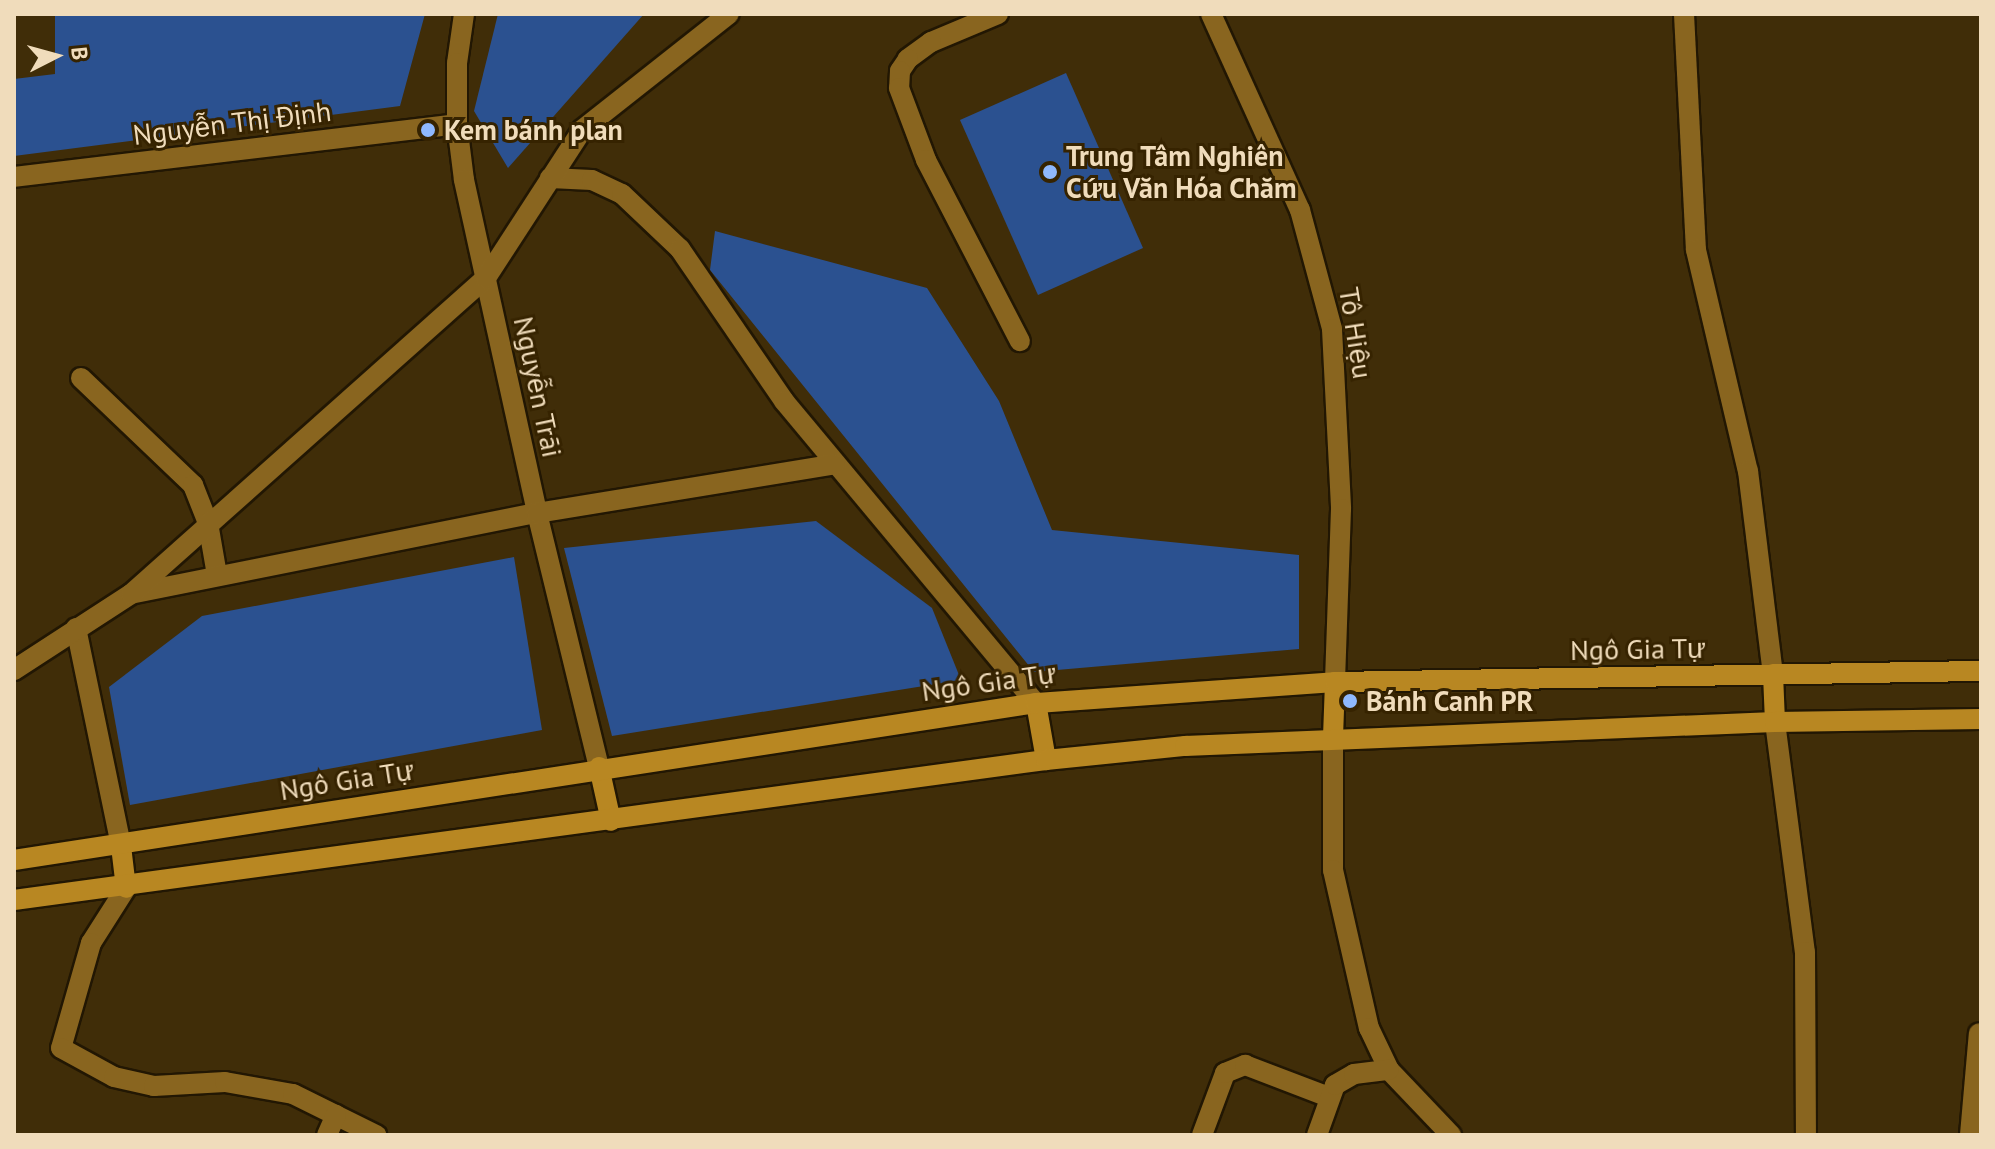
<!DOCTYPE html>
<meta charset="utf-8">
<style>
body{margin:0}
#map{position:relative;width:1995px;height:1149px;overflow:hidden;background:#402d08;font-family:"PT Sans",sans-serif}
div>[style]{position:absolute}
.building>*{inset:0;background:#2b5190}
.roads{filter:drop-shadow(2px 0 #221703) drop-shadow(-2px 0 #221703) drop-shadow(0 2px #221703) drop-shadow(0 -2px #221703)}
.minor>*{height:20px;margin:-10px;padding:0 10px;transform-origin:10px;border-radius:10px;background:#89651f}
.major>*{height:20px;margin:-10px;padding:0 10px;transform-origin:10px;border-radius:10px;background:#b88722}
.dots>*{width:22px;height:22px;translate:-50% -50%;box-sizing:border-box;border:4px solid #362300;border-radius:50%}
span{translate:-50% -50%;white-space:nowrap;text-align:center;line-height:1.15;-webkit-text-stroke:6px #362300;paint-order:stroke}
.street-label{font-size:28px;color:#f0dcbb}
.poi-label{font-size:28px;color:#f0dcbb;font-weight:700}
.left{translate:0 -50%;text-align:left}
.frame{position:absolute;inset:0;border:16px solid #f0dcbb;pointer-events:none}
.north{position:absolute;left:16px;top:16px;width:80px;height:80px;-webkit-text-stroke:6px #362300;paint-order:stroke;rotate:84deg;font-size:22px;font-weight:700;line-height:32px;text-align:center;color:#f0dcbb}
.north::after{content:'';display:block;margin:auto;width:28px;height:36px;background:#f0dcbb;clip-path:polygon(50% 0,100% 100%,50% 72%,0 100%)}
</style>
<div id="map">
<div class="building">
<div style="clip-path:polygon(55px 14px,425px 14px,400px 106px,14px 156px,14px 79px,55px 74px)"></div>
<div style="clip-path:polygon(498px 14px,644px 14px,508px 168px,474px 111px)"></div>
<div style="clip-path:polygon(1066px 73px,1143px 248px,1038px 295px,960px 120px)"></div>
<div style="clip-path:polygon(715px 231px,927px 288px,999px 401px,1052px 530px,1299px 555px,1299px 649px,1034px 672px,710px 270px)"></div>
<div style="clip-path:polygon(816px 521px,932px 608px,961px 680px,612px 736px,564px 548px)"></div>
<div style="clip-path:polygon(514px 557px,542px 730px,130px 805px,109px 687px,202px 616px)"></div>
</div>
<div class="roads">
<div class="minor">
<div style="left:464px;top:14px;width:49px;rotate:98.1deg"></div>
<div style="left:457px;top:63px;width:61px;rotate:90deg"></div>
<div style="left:457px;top:124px;width:56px;rotate:82.9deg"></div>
<div style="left:464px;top:180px;width:341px;rotate:77.6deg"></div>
<div style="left:537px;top:513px;width:261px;rotate:76.3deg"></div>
<div style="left:998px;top:14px;width:73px;rotate:157.3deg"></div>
<div style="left:931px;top:42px;width:29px;rotate:144deg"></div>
<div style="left:908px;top:59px;width:14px;rotate:124deg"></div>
<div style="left:900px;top:71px;width:17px;rotate:93deg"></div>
<div style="left:899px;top:88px;width:77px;rotate:69.4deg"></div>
<div style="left:926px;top:160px;width:204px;rotate:62.6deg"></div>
<div style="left:1211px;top:14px;width:215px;rotate:65.6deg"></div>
<div style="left:1300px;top:210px;width:123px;rotate:74.9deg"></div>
<div style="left:1332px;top:329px;width:180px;rotate:87.1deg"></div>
<div style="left:1341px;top:509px;width:173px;rotate:92deg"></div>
<div style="left:1684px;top:14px;width:236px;rotate:87.1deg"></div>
<div style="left:1696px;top:250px;width:227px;rotate:76.8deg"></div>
<div style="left:1748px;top:471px;width:205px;rotate:83deg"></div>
<div style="left:14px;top:177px;width:446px;rotate:-6.8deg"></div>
<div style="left:550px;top:178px;width:42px;rotate:2.7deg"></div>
<div style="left:592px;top:180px;width:33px;rotate:25deg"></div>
<div style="left:622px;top:194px;width:80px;rotate:43.5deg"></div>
<div style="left:680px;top:249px;width:184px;rotate:55.6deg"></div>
<div style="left:784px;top:401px;width:393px;rotate:50.2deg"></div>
<div style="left:81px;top:378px;width:155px;rotate:43.7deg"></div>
<div style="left:193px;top:485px;width:41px;rotate:68.5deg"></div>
<div style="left:208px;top:523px;width:53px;rotate:80.2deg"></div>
<div style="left:135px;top:593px;width:410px;rotate:-11.3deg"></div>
<div style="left:537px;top:513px;width:302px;rotate:-9.3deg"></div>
<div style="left:76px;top:628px;width:223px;rotate:78.3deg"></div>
<div style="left:14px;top:670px;width:140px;rotate:-33deg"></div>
<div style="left:131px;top:594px;width:475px;rotate:-41.7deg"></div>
<div style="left:486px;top:278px;width:176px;rotate:-57deg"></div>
<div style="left:582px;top:130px;width:187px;rotate:-38.3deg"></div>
<div style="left:1775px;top:722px;width:232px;rotate:82.6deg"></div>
<div style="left:1805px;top:952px;width:183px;rotate:89.7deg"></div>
<div style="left:1333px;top:737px;width:133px;rotate:90deg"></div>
<div style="left:1333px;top:870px;width:162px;rotate:77.2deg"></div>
<div style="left:1369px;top:1028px;width:47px;rotate:64.5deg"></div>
<div style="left:1389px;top:1070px;width:90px;rotate:46.4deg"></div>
<div style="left:126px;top:888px;width:65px;rotate:122.5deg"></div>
<div style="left:91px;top:943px;width:109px;rotate:105.9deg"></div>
<div style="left:61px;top:1048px;width:60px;rotate:28.7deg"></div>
<div style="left:114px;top:1077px;width:41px;rotate:12.7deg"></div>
<div style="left:154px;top:1086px;width:71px;rotate:-3.2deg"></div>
<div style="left:225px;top:1082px;width:69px;rotate:10deg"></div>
<div style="left:293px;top:1094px;width:93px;rotate:26.3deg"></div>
<div style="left:327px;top:1135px;width:22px;rotate:-66deg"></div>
<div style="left:1202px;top:1135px;width:66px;rotate:-69.6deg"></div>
<div style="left:1225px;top:1073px;width:22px;rotate:-22deg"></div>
<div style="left:1245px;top:1065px;width:90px;rotate:20.9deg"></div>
<div style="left:1317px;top:1135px;width:53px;rotate:-70.2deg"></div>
<div style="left:1335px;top:1085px;width:22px;rotate:-30deg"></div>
<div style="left:1354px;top:1074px;width:35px;rotate:-7deg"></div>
<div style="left:1970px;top:1135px;width:102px;rotate:-85deg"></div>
</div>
<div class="major">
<div style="left:1773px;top:674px;width:48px;rotate:87.6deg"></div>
<div style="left:1036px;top:703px;width:58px;rotate:80deg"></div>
<div style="left:1333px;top:737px;width:55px;rotate:-87.9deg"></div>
<div style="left:599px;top:767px;width:55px;rotate:77.5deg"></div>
<div style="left:121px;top:846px;width:42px;rotate:83.2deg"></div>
<div style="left:14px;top:860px;width:1034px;rotate:-8.73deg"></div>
<div style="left:1036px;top:703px;width:300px;rotate:-4deg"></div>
<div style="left:1335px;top:682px;width:646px;rotate:-0.98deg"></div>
<div style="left:14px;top:900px;width:1041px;rotate:-7.73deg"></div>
<div style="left:1046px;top:760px;width:140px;rotate:-5.8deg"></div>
<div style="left:1185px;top:746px;width:590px;rotate:-2.33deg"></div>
<div style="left:1775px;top:722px;width:206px;rotate:-0.8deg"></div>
</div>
</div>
<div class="dots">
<div style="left:428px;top:130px;background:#8fb8fd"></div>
<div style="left:1050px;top:172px;background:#8fb8fd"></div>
<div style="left:1350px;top:701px;background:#8fb8fd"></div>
</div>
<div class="street-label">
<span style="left:232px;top:123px;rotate:-7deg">Nguyễn Thị Định</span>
<span style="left:1356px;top:333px;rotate:81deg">Tô Hiệu</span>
<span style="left:538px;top:387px;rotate:78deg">Nguyễn Trãi</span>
<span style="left:1638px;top:649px;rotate:-1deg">Ngô Gia Tự</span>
<span style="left:989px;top:682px;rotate:-8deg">Ngô Gia Tự</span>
<span style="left:347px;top:780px;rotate:-9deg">Ngô Gia Tự</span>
</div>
<div class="poi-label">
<span class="left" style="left:444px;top:130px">Kem bánh plan</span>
<span class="left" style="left:1066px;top:172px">Trung Tâm Nghiên<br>Cứu Văn Hóa Chăm</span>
<span class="left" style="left:1366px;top:701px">Bánh Canh PR</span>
</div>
<div class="frame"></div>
<div class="north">B</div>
</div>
